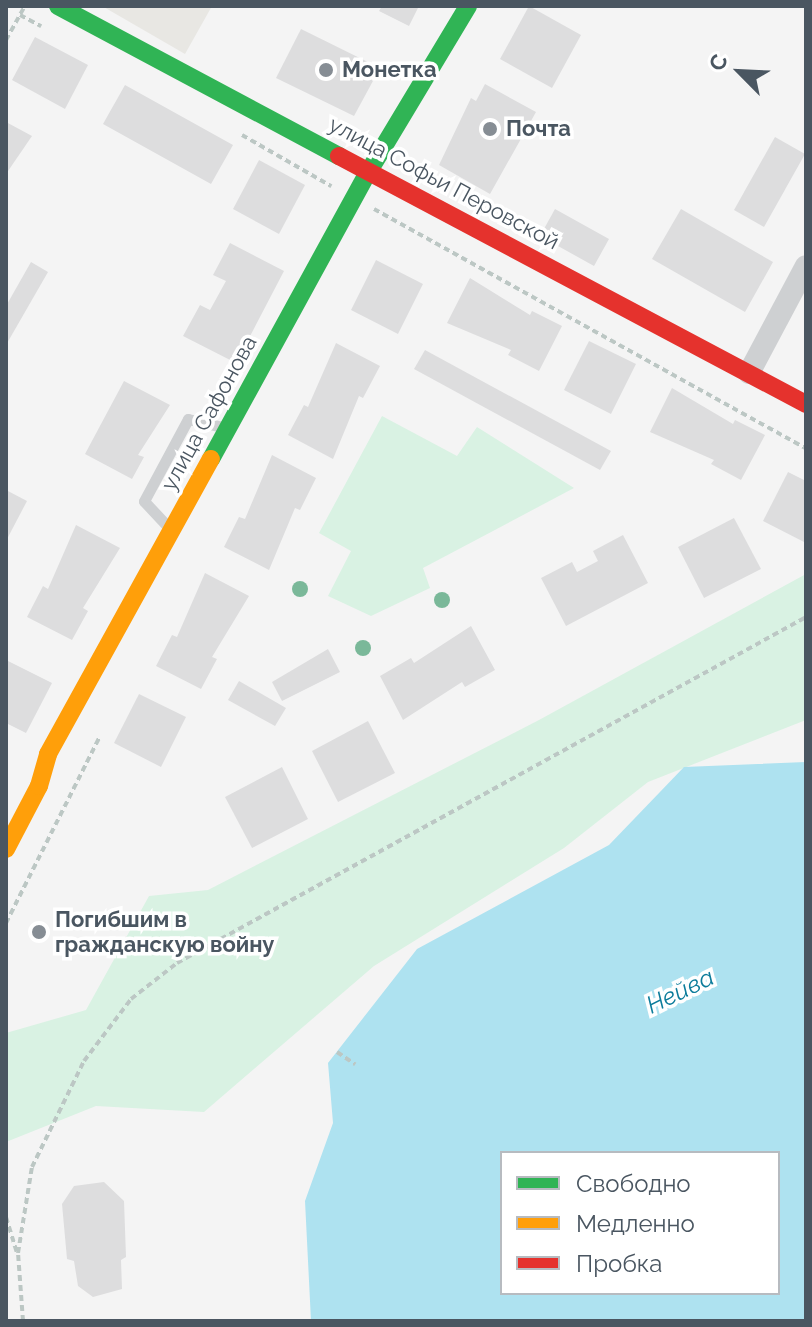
<!DOCTYPE html>
<meta charset="utf-8">
<style>
body{margin:0}
#map{position:relative;width:812px;height:1327px;overflow:hidden;background:#f4f4f4;font-family:Raleway,sans-serif}
div>[style]{position:absolute}
.commercial>*{inset:0;background:#e8e7e3}
.green>*{inset:0;background:#d9f2e3}
.water>*{inset:0;background:#aee2f0}
.building>*{inset:0;background:#ddddde}
.path>*{height:4px;margin-top:-2px;transform-origin:0;background:repeating-linear-gradient(90deg,#bcc7c4 0 6px,transparent 0 10px)}
.lane>*{height:11px;margin:-5.5px;padding:0 5.5px;transform-origin:5.5px;border-radius:5.5px;background:#ced0d2}
.street>*{height:22px;margin:-11px;padding:0 11px;transform-origin:11px;border-radius:11px;background:#ced0d2}
.fast>*{height:18px;margin:-9px;padding:0 9px;transform-origin:9px;border-radius:9px;background:#30b455}
.slow>*{height:18px;margin:-9px;padding:0 9px;transform-origin:9px;border-radius:9px;background:#ff9f0a}
.jam>*{height:18px;margin:-9px;padding:0 9px;transform-origin:9px;border-radius:9px;background:#e5322d}
.trees>*{width:16px;height:16px;margin:-8px;border-radius:50%;background:#7ab899}
.dots>*{width:22px;height:22px;translate:-50% -50%;box-sizing:border-box;border:4px solid #fff;border-radius:50%}
span{translate:-50% -50%;white-space:nowrap;text-align:center;line-height:1.15;-webkit-text-stroke:7px #fff;paint-order:stroke}
.poi-label{font-size:22px;color:#4a5661;font-weight:700}
.left{translate:0 -50%;text-align:left}
.street-label{font-size:22px;color:#4a5661}
.water-label{font-size:24px;color:#0c7c9b;font-style:italic}
.frame{position:absolute;inset:0;border:8px solid #4a5661;pointer-events:none}
.legend{position:absolute;left:500px;top:1151px;width:280px;height:144px;box-sizing:border-box;background:#fff;border:2px solid #b7bbc0;margin:0;padding:10px 14px;list-style:none;font-size:24px;color:#4a5661}
.legend li{display:flex;align-items:center;gap:16px;height:40px}
.legend b{width:40px;border:2px solid #b7bbc0}
.north{position:absolute;left:700px;top:32px;width:80px;height:80px;-webkit-text-stroke:6px #fff;paint-order:stroke;rotate:294deg;font-size:22px;font-weight:700;line-height:32px;text-align:center;color:#4a5661}
.north::after{content:'';display:block;margin:auto;width:28px;height:36px;background:#4a5661;clip-path:polygon(50% 0,100% 100%,50% 72%,0 100%)}
</style>
<div id="map">
<div class="commercial">
<div style="clip-path:polygon(102px 6px,212px 6px,185px 54px)"></div>
</div>
<div class="green">
<div style="clip-path:polygon(382px 416px,457px 456px,477px 427px,574px 488px,423px 568px,430px 588px,371px 616px,328px 596px,351px 551px,319px 533px)"></div>
<div style="clip-path:polygon(806px 574px,806px 720px,648px 782px,564px 848px,374px 966px,204px 1112px,96px 1106px,6px 1142px,6px 1033px,86px 1010px,149px 896px,208px 890px,539px 720px)"></div>
</div>
<div class="water">
<div style="clip-path:polygon(evenodd,806px 762px,806px 1321px,311px 1321px,305px 1201px,333px 1123px,328px 1063px,417px 949px,609px 845px,684px 767px,806px 762px,502px 1153px,778px 1153px,778px 1293px,502px 1293px,502px 1153px)"></div>
</div>
<div class="building">
<div style="clip-path:polygon(382px 6px,419px 6px,409px 26px,379px 11px)"></div>
<div style="clip-path:polygon(529px 6px,581px 35px,552px 88px,500px 59px)"></div>
<div style="clip-path:polygon(301px 29px,380px 68px,354px 116px,276px 78px)"></div>
<div style="clip-path:polygon(35px 37px,88px 65px,65px 109px,12px 80px)"></div>
<div style="clip-path:polygon(485px 84px,536px 112px,490px 194px,439px 165px,471px 98px,476px 101px)"></div>
<div style="clip-path:polygon(125px 85px,233px 145px,211px 184px,103px 124px)"></div>
<div style="clip-path:polygon(6px 122px,32px 136px,6px 174px)"></div>
<div style="clip-path:polygon(775px 137px,805px 154px,764px 227px,734px 210px)"></div>
<div style="clip-path:polygon(259px 160px,305px 185px,279px 234px,233px 209px)"></div>
<div style="clip-path:polygon(555px 209px,609px 239px,594px 266px,540px 236px)"></div>
<div style="clip-path:polygon(681px 209px,773px 262px,745px 312px,652px 259px)"></div>
<div style="clip-path:polygon(230px 243px,284px 271px,236px 363px,183px 336px,200px 305px,210px 310px,226px 281px,213px 275px)"></div>
<div style="clip-path:polygon(376px 260px,423px 284px,398px 334px,351px 310px)"></div>
<div style="clip-path:polygon(31px 262px,48px 272px,6px 345px,6px 306px)"></div>
<div style="clip-path:polygon(470px 278px,530px 315px,532px 311px,562px 326px,539px 371px,508px 355px,511px 350px,447px 323px)"></div>
<div style="clip-path:polygon(589px 341px,636px 364px,611px 414px,564px 390px)"></div>
<div style="clip-path:polygon(336px 343px,380px 366px,363px 398px,359px 396px,333px 459px,288px 435px,304px 405px,308px 407px)"></div>
<div style="clip-path:polygon(425px 350px,611px 451px,600px 470px,414px 369px)"></div>
<div style="clip-path:polygon(124px 381px,170px 405px,138px 455px,144px 457px,132px 479px,85px 454px)"></div>
<div style="clip-path:polygon(672px 388px,733px 424px,735px 420px,765px 435px,741px 480px,711px 464px,714px 460px,650px 432px)"></div>
<div style="clip-path:polygon(272px 455px,316px 478px,300px 510px,295px 508px,269px 570px,224px 547px,239px 517px,245px 519px)"></div>
<div style="clip-path:polygon(788px 472px,806px 481px,806px 543px,763px 521px)"></div>
<div style="clip-path:polygon(6px 490px,27px 501px,6px 541px)"></div>
<div style="clip-path:polygon(734px 518px,761px 569px,704px 598px,678px 547px)"></div>
<div style="clip-path:polygon(76px 525px,120px 548px,83px 608px,88px 611px,72px 640px,27px 617px,43px 586px,48px 589px)"></div>
<div style="clip-path:polygon(623px 535px,648px 583px,566px 626px,541px 578px,572px 562px,577px 572px,598px 561px,593px 551px)"></div>
<div style="clip-path:polygon(205px 573px,249px 596px,212px 657px,217px 659px,201px 689px,156px 666px,172px 635px,177px 637px)"></div>
<div style="clip-path:polygon(471px 626px,495px 670px,465px 687px,462px 682px,403px 720px,380px 676px,411px 658px,414px 663px)"></div>
<div style="clip-path:polygon(328px 649px,340px 672px,282px 701px,272px 682px)"></div>
<div style="clip-path:polygon(6px 660px,52px 683px,26px 733px,6px 723px)"></div>
<div style="clip-path:polygon(239px 681px,286px 708px,275px 726px,228px 700px)"></div>
<div style="clip-path:polygon(139px 694px,186px 717px,161px 767px,114px 743px)"></div>
<div style="clip-path:polygon(368px 721px,395px 773px,338px 802px,312px 751px)"></div>
<div style="clip-path:polygon(282px 767px,308px 819px,252px 848px,225px 797px)"></div>
<div style="clip-path:polygon(104px 1182px,124px 1201px,126px 1257px,121px 1260px,122px 1289px,93px 1297px,78px 1286px,74px 1261px,67px 1259px,62px 1204px,74px 1186px)"></div>
</div>
<div class="path">
<div style="left:20px;top:15px;width:24px;rotate:28deg"></div>
<div style="left:6px;top:40px;width:39px;rotate:-61deg"></div>
<div style="left:242px;top:135px;width:103px;rotate:29.8deg"></div>
<div style="left:374px;top:209px;width:494px;rotate:29deg"></div>
<div style="left:6px;top:923px;width:207px;rotate:-63.3deg"></div>
<div style="left:337px;top:1052px;width:22px;rotate:34deg"></div>
<div style="left:6px;top:1217px;width:37px;rotate:73deg"></div>
<div style="left:23px;top:1321px;width:68px;rotate:-94.2deg"></div>
<div style="left:18px;top:1253px;width:87px;rotate:-80.8deg"></div>
<div style="left:32px;top:1167px;width:118px;rotate:-63.9deg"></div>
<div style="left:84px;top:1061px;width:78px;rotate:-52.8deg"></div>
<div style="left:131px;top:999px;width:58px;rotate:-38deg"></div>
<div style="left:177px;top:963px;width:718px;rotate:-28.81deg"></div>
</div>
<div class="lane">
<div style="left:170px;top:529px;width:38px;rotate:-133deg"></div>
<div style="left:144px;top:501px;width:93px;rotate:-61.8deg"></div>
<div style="left:188px;top:419px;width:37px;rotate:13deg"></div>
</div>
<div class="street">
<div style="left:749px;top:373px;width:121px;rotate:-62deg"></div>
</div>
<div class="fast">
<div style="left:58px;top:6px;width:319px;rotate:28.1deg"></div>
<div style="left:211px;top:459px;width:328px;rotate:-61.3deg"></div>
<div style="left:369px;top:171px;width:192px;rotate:-59deg"></div>
</div>
<div class="slow">
<div style="left:6px;top:849px;width:71px;rotate:-62.4deg"></div>
<div style="left:39px;top:786px;width:33px;rotate:-74deg"></div>
<div style="left:48px;top:754px;width:337px;rotate:-61.1deg"></div>
</div>
<div class="jam">
<div style="left:339px;top:156px;width:529px;rotate:27.97deg"></div>
</div>
<div class="trees">
<div style="left:300px;top:589px"></div>
<div style="left:442px;top:600px"></div>
<div style="left:363px;top:648px"></div>
</div>
<div class="dots">
<div style="left:326px;top:70px;background:#868d94"></div>
<div style="left:490px;top:129px;background:#868d94"></div>
<div style="left:39px;top:932px;background:#868d94"></div>
</div>
<div class="poi-label">
<span class="left" style="left:342px;top:70px">Монетка</span>
<span class="left" style="left:506px;top:129px">Почта</span>
<span class="left" style="left:55px;top:932px">Погибшим в<br>гражданскую войну</span>
</div>
<div class="street-label">
<span style="left:444px;top:183px;rotate:28deg">улица Софьи Перовской</span>
<span style="left:209px;top:413px;rotate:-61deg">улица Сафонова</span>
</div>
<div class="water-label">
<span style="left:680px;top:991px;rotate:-26deg">Нейва</span>
</div>
<div class="frame"></div>
<ul class="legend">
<li><b style="height:10px;background:#30b455"></b>Свободно</li>
<li><b style="height:10px;background:#ff9f0a"></b>Медленно</li>
<li><b style="height:10px;background:#e5322d"></b>Пробка</li>
</ul>
<div class="north">С</div>
</div>
